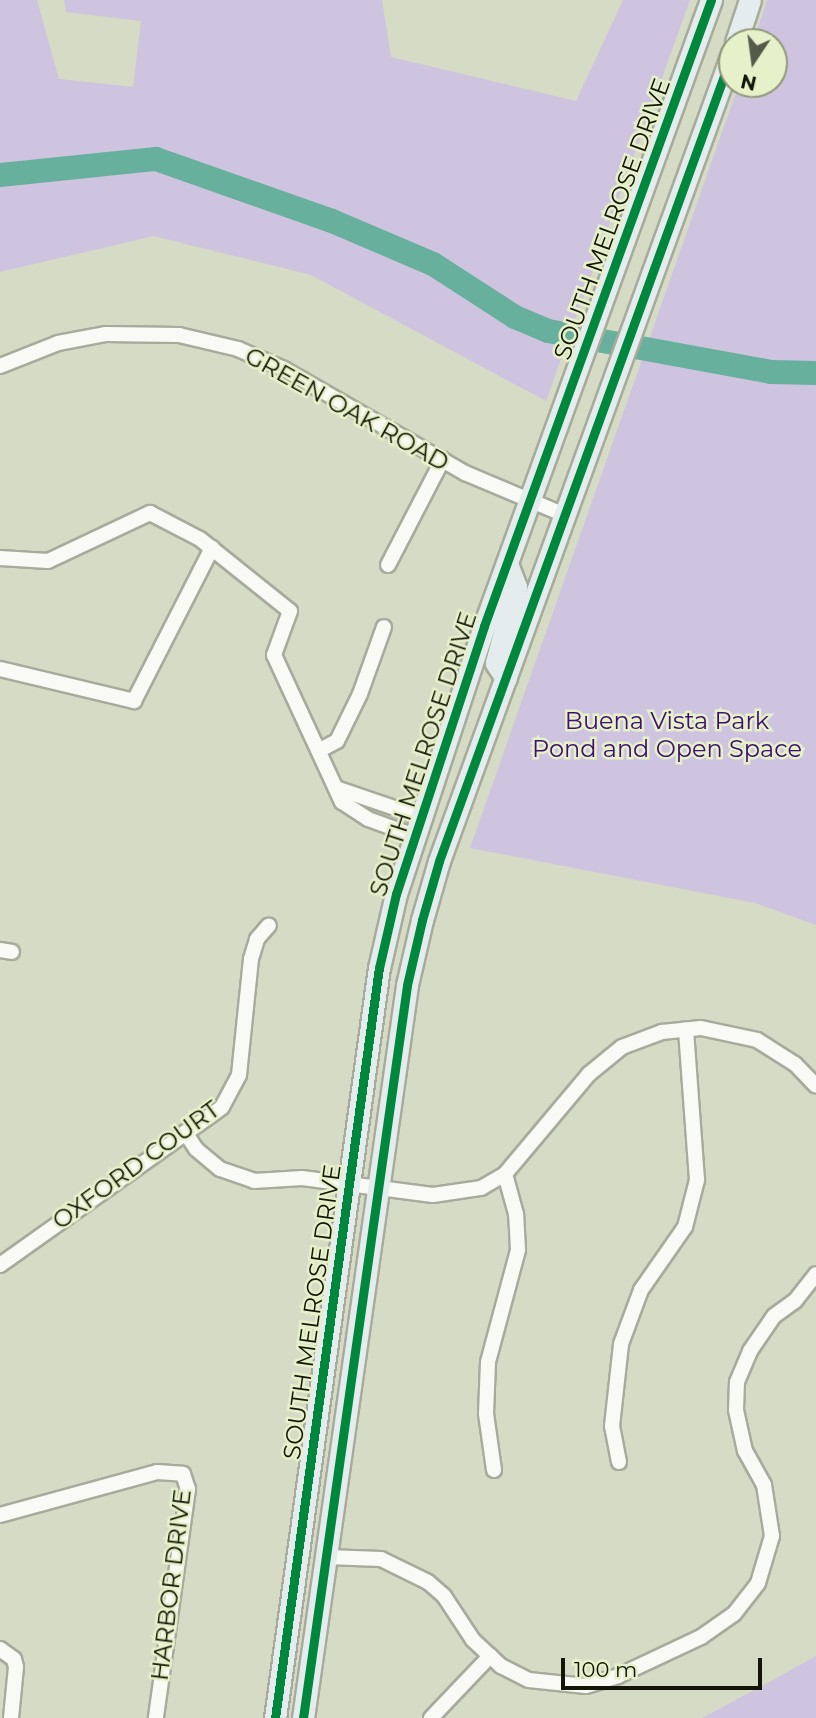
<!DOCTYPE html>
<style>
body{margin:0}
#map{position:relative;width:816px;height:1718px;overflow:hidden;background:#d5dbc5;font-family:Montserrat,sans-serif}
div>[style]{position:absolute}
.green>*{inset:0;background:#cec4df}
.river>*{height:24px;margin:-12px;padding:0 12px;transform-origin:12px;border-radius:12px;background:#66b09d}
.roads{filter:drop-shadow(2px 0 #a7ab9b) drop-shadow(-2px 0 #a7ab9b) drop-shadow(0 2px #a7ab9b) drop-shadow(0 -2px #a7ab9b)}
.minor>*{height:14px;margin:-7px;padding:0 7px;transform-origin:7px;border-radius:7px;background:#f9faf6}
.primary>*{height:21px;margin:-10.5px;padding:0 10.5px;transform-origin:10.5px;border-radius:10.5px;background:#e5eced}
.cycleway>*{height:9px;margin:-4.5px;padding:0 4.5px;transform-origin:4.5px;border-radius:4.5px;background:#00873e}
span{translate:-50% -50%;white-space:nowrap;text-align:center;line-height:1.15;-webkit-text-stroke:5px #e6f0c9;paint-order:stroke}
.street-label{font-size:24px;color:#121507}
.park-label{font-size:24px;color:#3f0e71}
.north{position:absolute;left:718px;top:28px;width:70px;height:70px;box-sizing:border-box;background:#e6f0c9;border:2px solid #91987b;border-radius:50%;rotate:193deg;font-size:19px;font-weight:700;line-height:28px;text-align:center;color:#121507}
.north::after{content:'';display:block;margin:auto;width:24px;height:32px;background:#565a4a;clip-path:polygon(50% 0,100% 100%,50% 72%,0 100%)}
.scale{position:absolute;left:561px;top:1658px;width:201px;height:32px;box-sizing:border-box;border:4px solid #121507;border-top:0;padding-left:9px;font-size:21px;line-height:24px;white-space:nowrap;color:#121507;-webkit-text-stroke:5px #e6f0c9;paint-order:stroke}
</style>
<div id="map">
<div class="green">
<div style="clip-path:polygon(0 0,37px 0,59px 79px,133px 87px,141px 21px,66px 12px,64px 0,382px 0,391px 57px,576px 101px,623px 0,690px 0,546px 401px,311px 275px,154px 236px,0 272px)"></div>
<div style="clip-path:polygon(767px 0,816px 0,816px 925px,755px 903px,470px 848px,739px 84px,774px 84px,774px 42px,753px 42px)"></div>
<div style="clip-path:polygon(816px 1656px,816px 1718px,702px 1718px,771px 1681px)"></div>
</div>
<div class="river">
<div style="left:0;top:175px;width:157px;rotate:-5.9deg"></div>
<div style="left:156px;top:159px;width:187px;rotate:19.4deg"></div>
<div style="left:332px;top:221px;width:110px;rotate:23.1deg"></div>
<div style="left:433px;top:264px;width:98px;rotate:32.9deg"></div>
<div style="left:515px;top:317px;width:36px;rotate:23deg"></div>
<div style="left:548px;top:331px;width:227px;rotate:10.4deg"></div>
<div style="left:771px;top:372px;width:45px;rotate:1.3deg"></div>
</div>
<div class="roads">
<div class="minor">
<div style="left:0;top:366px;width:62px;rotate:-21.6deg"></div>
<div style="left:58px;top:343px;width:49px;rotate:-10.6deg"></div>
<div style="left:106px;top:334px;width:73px;rotate:0.8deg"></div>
<div style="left:179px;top:335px;width:61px;rotate:13.3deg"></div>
<div style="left:238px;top:349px;width:50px;rotate:23.5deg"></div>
<div style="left:284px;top:369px;width:209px;rotate:29.9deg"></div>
<div style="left:465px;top:473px;width:108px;rotate:22.8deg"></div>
<div style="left:0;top:558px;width:48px;rotate:3.6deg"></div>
<div style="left:48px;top:561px;width:113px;rotate:-25.2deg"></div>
<div style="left:150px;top:513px;width:56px;rotate:27.5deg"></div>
<div style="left:200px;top:539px;width:115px;rotate:38.7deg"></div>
<div style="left:290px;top:611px;width:47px;rotate:110deg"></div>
<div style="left:274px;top:655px;width:162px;rotate:65.2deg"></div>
<div style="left:342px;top:802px;width:31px;rotate:33deg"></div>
<div style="left:368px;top:819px;width:50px;rotate:19.9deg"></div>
<div style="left:388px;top:565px;width:119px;rotate:-62.6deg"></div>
<div style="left:0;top:669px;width:138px;rotate:13.4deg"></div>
<div style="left:134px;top:701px;width:172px;rotate:-63deg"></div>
<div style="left:320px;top:750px;width:19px;rotate:-28deg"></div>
<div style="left:337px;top:741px;width:52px;rotate:-63.9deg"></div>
<div style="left:360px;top:694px;width:71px;rotate:-70.3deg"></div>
<div style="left:339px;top:789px;width:87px;rotate:18.9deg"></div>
<div style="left:0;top:950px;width:12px;rotate:9deg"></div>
<div style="left:185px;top:1132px;width:20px;rotate:57deg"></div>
<div style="left:196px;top:1149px;width:31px;rotate:40deg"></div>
<div style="left:220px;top:1169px;width:36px;rotate:19deg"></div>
<div style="left:254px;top:1181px;width:48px;rotate:-3.6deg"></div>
<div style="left:302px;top:1178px;width:132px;rotate:7.4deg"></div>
<div style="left:433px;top:1195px;width:49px;rotate:-8.3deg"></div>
<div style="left:481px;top:1188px;width:28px;rotate:-30deg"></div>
<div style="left:505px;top:1174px;width:131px;rotate:-50deg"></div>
<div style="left:589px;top:1074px;width:43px;rotate:-39.3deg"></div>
<div style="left:622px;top:1047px;width:43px;rotate:-20.6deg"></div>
<div style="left:662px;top:1032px;width:39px;rotate:-6deg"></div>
<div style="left:701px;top:1028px;width:57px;rotate:12.1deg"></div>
<div style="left:757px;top:1040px;width:45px;rotate:32.3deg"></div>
<div style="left:795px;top:1064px;width:30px;rotate:46deg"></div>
<div style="left:0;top:1265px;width:272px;rotate:-35.4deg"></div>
<div style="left:222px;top:1107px;width:36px;rotate:-62deg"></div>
<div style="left:239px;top:1075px;width:117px;rotate:-84.1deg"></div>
<div style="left:251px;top:959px;width:21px;rotate:-73deg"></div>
<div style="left:257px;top:939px;width:18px;rotate:-49deg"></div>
<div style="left:619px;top:1462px;width:37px;rotate:-101deg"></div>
<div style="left:612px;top:1426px;width:82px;rotate:-83.7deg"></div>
<div style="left:621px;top:1344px;width:58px;rotate:-69.7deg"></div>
<div style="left:641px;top:1290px;width:77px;rotate:-55.1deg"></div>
<div style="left:685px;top:1227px;width:49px;rotate:-75.7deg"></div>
<div style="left:697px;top:1180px;width:151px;rotate:-94.2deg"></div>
<div style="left:494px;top:1470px;width:57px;rotate:-98.1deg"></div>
<div style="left:486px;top:1414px;width:52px;rotate:-87.8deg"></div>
<div style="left:488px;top:1362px;width:116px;rotate:-75deg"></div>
<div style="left:518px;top:1250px;width:36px;rotate:-93deg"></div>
<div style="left:516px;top:1214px;width:41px;rotate:-105.4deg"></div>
<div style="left:0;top:1515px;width:163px;rotate:-15.3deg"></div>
<div style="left:157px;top:1472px;width:26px;rotate:4deg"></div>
<div style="left:183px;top:1474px;width:16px;rotate:72deg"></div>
<div style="left:188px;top:1489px;width:231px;rotate:98deg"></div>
<div style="left:326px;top:1557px;width:55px;rotate:2.1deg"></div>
<div style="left:381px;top:1559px;width:52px;rotate:26.1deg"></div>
<div style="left:428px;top:1582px;width:21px;rotate:41deg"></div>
<div style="left:444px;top:1596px;width:53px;rotate:56.6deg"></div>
<div style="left:473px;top:1640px;width:38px;rotate:43deg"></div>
<div style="left:501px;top:1666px;width:31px;rotate:27deg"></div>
<div style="left:529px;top:1680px;width:57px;rotate:6deg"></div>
<div style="left:586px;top:1686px;width:34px;rotate:-17deg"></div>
<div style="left:618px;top:1676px;width:92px;rotate:-25.2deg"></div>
<div style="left:701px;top:1637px;width:40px;rotate:-34.9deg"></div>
<div style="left:734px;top:1614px;width:39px;rotate:-52deg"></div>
<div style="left:758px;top:1583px;width:49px;rotate:-73.4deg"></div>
<div style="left:772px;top:1536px;width:52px;rotate:-98.9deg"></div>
<div style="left:764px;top:1485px;width:39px;rotate:-119deg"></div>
<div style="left:745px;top:1451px;width:42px;rotate:-102.4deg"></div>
<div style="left:736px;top:1410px;width:28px;rotate:-88deg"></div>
<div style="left:737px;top:1382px;width:34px;rotate:-67deg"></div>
<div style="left:750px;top:1351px;width:42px;rotate:-55.6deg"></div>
<div style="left:774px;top:1316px;width:26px;rotate:-36deg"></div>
<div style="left:795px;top:1301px;width:34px;rotate:-52deg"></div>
<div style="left:0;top:1649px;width:17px;rotate:36deg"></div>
<div style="left:14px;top:1659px;width:8px;rotate:76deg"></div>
<div style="left:16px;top:1667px;width:51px;rotate:95.6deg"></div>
<div style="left:431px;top:1718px;width:86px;rotate:-46.4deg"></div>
</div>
<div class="primary">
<div style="left:736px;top:42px;width:44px;rotate:-71.6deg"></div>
<div style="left:506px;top:678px;width:18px;rotate:-124deg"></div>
<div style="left:496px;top:663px;width:79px;rotate:-75.3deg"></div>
<div style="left:516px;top:587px;width:25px;rotate:-111deg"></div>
<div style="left:275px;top:1718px;width:757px;rotate:-82.11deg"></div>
<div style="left:379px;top:968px;width:76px;rotate:-77.1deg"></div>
<div style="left:396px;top:894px;width:282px;rotate:-71.8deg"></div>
<div style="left:484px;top:626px;width:666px;rotate:-70.07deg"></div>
<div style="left:303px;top:1718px;width:740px;rotate:-81.92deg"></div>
<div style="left:407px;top:985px;width:67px;rotate:-77deg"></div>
<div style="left:422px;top:920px;width:61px;rotate:-73.9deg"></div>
<div style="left:439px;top:861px;width:859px;rotate:-70.05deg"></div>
</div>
</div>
<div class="cycleway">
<div style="left:275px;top:1718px;width:757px;rotate:-82.11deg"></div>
<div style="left:379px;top:968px;width:76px;rotate:-77.1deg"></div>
<div style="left:396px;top:894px;width:282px;rotate:-71.8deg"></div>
<div style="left:484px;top:626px;width:666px;rotate:-70.07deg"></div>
<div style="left:303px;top:1718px;width:740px;rotate:-81.92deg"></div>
<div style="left:407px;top:985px;width:67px;rotate:-77deg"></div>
<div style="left:422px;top:920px;width:61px;rotate:-73.9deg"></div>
<div style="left:439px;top:861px;width:859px;rotate:-70.05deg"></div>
</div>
<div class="street-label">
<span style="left:612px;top:219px;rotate:-70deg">SOUTH MELROSE DRIVE</span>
<span style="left:347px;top:409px;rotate:29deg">GREEN OAK ROAD</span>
<span style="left:423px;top:754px;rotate:-72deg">SOUTH MELROSE DRIVE</span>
<span style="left:136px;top:1165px;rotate:-36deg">OXFORD COURT</span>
<span style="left:312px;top:1312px;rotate:-82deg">SOUTH MELROSE DRIVE</span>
<span style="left:171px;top:1585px;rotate:-83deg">HARBOR DRIVE</span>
</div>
<div class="park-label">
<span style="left:667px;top:735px">Buena Vista Park<br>Pond and Open Space</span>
</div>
<div class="north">N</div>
<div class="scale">100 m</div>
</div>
